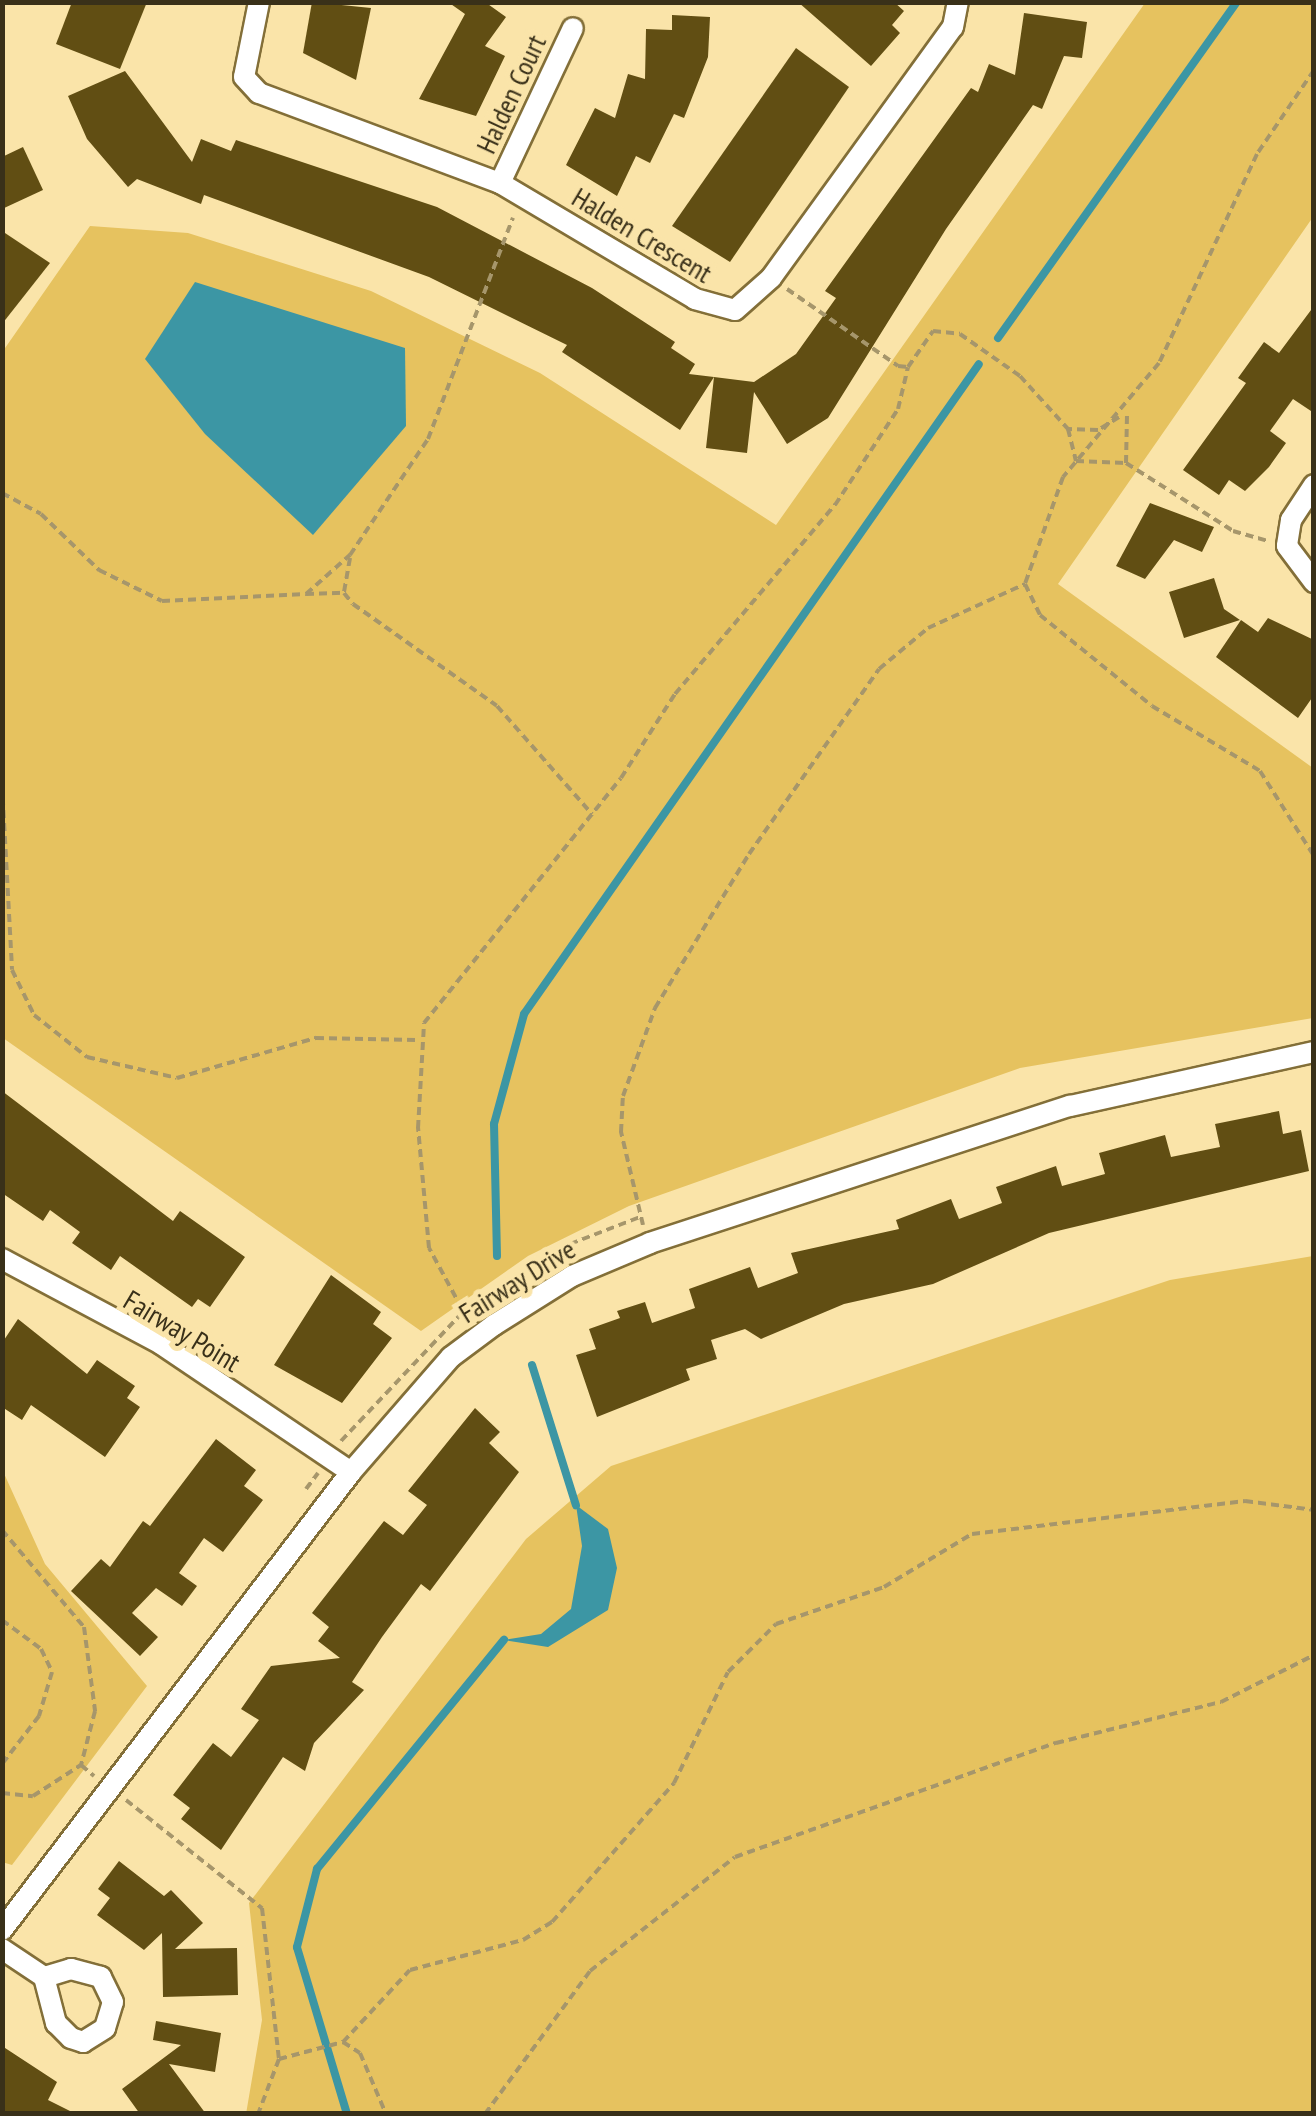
<!DOCTYPE html>
<style>
body{margin:0}
#map{position:relative;width:1316px;height:2116px;overflow:hidden;background:#fae4a9;font-family:"PT Sans Narrow",sans-serif}
div>[style]{position:absolute}
.green>*{inset:0;background:#e6c25f}
.water>*{inset:0;background:#3c96a4}
.stream>*{height:8px;margin:-4px;padding:0 4px;transform-origin:4px;border-radius:4px;background:#3c96a4}
.building>*{inset:0;background:#614e13}
.path>*{height:4px;margin-top:-2px;transform-origin:0;background:repeating-linear-gradient(90deg,#a6966b 0 8px,transparent 0 13px)}
.roads{filter:drop-shadow(2px 0 #836f38) drop-shadow(-2px 0 #836f38) drop-shadow(0 2px #836f38) drop-shadow(0 -2px #836f38)}
.minor>*{height:20px;margin:-10px;padding:0 10px;transform-origin:10px;border-radius:10px;background:#fff}
span{translate:-50% -50%;white-space:nowrap;text-align:center;line-height:1.15;-webkit-text-stroke:10px #fae4a9;paint-order:stroke}
.street-label{font-size:28px;color:#393019}
.frame{position:absolute;inset:0;border:5px solid #393019;pointer-events:none}
</style>
<div id="map">
<div class="green">
<div style="clip-path:polygon(1145px 3px,1313px 3px,1313px 217px,1058px 584px,1313px 768px,1313px 1018px,1020px 1068px,629px 1206px,528px 1256px,421px 1331px,3px 1038px,3px 351px,90px 226px,188px 233px,371px 291px,540px 373px,776px 525px)"></div>
<div style="clip-path:polygon(1313px 1256px,1313px 2113px,246px 2114px,262px 2020px,249px 1903px,526px 1539px,611px 1466px,1170px 1280px)"></div>
<div style="clip-path:polygon(2px 1469px,45px 1564px,147px 1686px,12px 1865px,2px 1862px)"></div>
</div>
<div class="water">
<div style="clip-path:polygon(195px 282px,405px 348px,406px 426px,313px 535px,205px 434px,145px 359px)"></div>
<div style="clip-path:polygon(576px 1505px,608px 1529px,617px 1568px,608px 1610px,548px 1647px,504px 1640px,541px 1634px,571px 1609px,582px 1546px)"></div>
</div>
<div class="stream">
<div style="left:998px;top:338px;width:412px;rotate:-54.6deg"></div>
<div style="left:497px;top:1256px;width:132px;rotate:-91.3deg"></div>
<div style="left:494px;top:1124px;width:114px;rotate:-74.7deg"></div>
<div style="left:524px;top:1014px;width:793px;rotate:-55.01deg"></div>
<div style="left:532px;top:1365px;width:147px;rotate:72.6deg"></div>
<div style="left:347px;top:2114px;width:174px;rotate:-106.7deg"></div>
<div style="left:297px;top:1947px;width:81px;rotate:-75.6deg"></div>
<div style="left:317px;top:1869px;width:296px;rotate:-50.8deg"></div>
</div>
<div class="building">
<div style="clip-path:polygon(72px 2px,147px 2px,120px 69px,56px 44px)"></div>
<div style="clip-path:polygon(312px 2px,371px 8px,356px 80px,303px 53px)"></div>
<div style="clip-path:polygon(448px 2px,485px 2px,506px 17px,485px 46px,505px 56px,476px 116px,419px 99px,465px 14px)"></div>
<div style="clip-path:polygon(798px 2px,894px 2px,904px 11px,892px 25px,900px 33px,871px 66px)"></div>
<div style="clip-path:polygon(1024px 13px,1087px 22px,1082px 58px,1064px 56px,1042px 109px,1033px 105px,946px 229px,828px 418px,787px 444px,754px 392px,747px 453px,706px 448px,714px 377px,754px 382px,796px 354px,836px 298px,825px 291px,971px 88px,978px 92px,989px 64px,1015px 75px)"></div>
<div style="clip-path:polygon(672px 15px,710px 17px,708px 57px,684px 118px,674px 114px,650px 163px,636px 156px,617px 196px,566px 165px,595px 108px,615px 118px,628px 74px,645px 79px,646px 29px,672px 30px)"></div>
<div style="clip-path:polygon(796px 48px,849px 87px,730px 262px,672px 226px)"></div>
<div style="clip-path:polygon(125px 71px,192px 162px,201px 139px,231px 151px,236px 140px,437px 207px,592px 288px,675px 342px,671px 348px,695px 364px,689px 374px,714px 377px,680px 430px,562px 352px,567px 345px,429px 277px,204px 195px,201px 204px,137px 179px,128px 187px,87px 139px,68px 96px)"></div>
<div style="clip-path:polygon(23px 147px,43px 190px,2px 209px,2px 157px)"></div>
<div style="clip-path:polygon(2px 231px,50px 263px,2px 324px)"></div>
<div style="clip-path:polygon(1314px 306px,1314px 413px,1293px 399px,1270px 431px,1286px 443px,1269px 467px,1245px 491px,1229px 480px,1219px 495px,1183px 470px,1246px 383px,1238px 378px,1264px 342px,1279px 353px)"></div>
<div style="clip-path:polygon(1150px 503px,1214px 527px,1202px 552px,1174px 540px,1145px 579px,1116px 566px)"></div>
<div style="clip-path:polygon(1214px 578px,1224px 609px,1240px 620px,1184px 638px,1169px 592px)"></div>
<div style="clip-path:polygon(1268px 618px,1314px 640px,1314px 695px,1298px 718px,1216px 657px,1241px 620px,1258px 632px)"></div>
<div style="clip-path:polygon(2px 1091px,173px 1221px,180px 1211px,245px 1257px,210px 1307px,198px 1299px,192px 1307px,120px 1256px,111px 1270px,72px 1243px,80px 1232px,50px 1210px,43px 1221px,2px 1193px)"></div>
<div style="clip-path:polygon(1279px 1111px,1283px 1134px,1301px 1130px,1309px 1171px,1049px 1233px,933px 1284px,844px 1304px,761px 1339px,745px 1329px,711px 1340px,717px 1359px,686px 1369px,690px 1380px,597px 1417px,576px 1355px,596px 1349px,589px 1329px,620px 1318px,617px 1311px,645px 1302px,652px 1323px,695px 1308px,689px 1289px,750px 1267px,758px 1288px,798px 1273px,791px 1253px,899px 1229px,896px 1220px,951px 1199px,959px 1219px,1002px 1203px,996px 1187px,1056px 1166px,1062px 1186px,1105px 1174px,1099px 1153px,1165px 1135px,1171px 1157px,1220px 1147px,1215px 1124px)"></div>
<div style="clip-path:polygon(331px 1275px,381px 1312px,373px 1324px,392px 1338px,342px 1403px,274px 1365px)"></div>
<div style="clip-path:polygon(18px 1319px,87px 1374px,97px 1360px,135px 1386px,127px 1398px,140px 1407px,105px 1457px,31px 1405px,22px 1420px,2px 1407px,2px 1343px)"></div>
<div style="clip-path:polygon(475px 1408px,500px 1432px,489px 1443px,519px 1472px,430px 1591px,421px 1584px,382px 1637px,352px 1682px,364px 1690px,314px 1743px,305px 1771px,283px 1757px,221px 1850px,181px 1819px,190px 1808px,173px 1795px,213px 1743px,231px 1757px,259px 1720px,241px 1709px,271px 1666px,340px 1658px,318px 1641px,329px 1627px,312px 1613px,384px 1521px,403px 1535px,427px 1505px,408px 1491px)"></div>
<div style="clip-path:polygon(216px 1439px,256px 1470px,244px 1486px,263px 1500px,223px 1552px,204px 1538px,179px 1573px,197px 1586px,182px 1606px,156px 1588px,132px 1613px,158px 1637px,140px 1656px,71px 1591px,101px 1559px,110px 1567px,143px 1521px,150px 1526px)"></div>
<div style="clip-path:polygon(119px 1861px,164px 1896px,171px 1890px,203px 1923px,175px 1949px,237px 1948px,238px 1995px,163px 1997px,162px 1933px,144px 1950px,97px 1915px,110px 1898px,98px 1889px)"></div>
<div style="clip-path:polygon(156px 2021px,221px 2033px,215px 2072px,169px 2064px,206px 2114px,140px 2114px,122px 2089px,181px 2045px,153px 2040px)"></div>
<div style="clip-path:polygon(2px 2046px,57px 2082px,48px 2100px,76px 2114px,2px 2114px)"></div>
</div>
<div class="path">
<div style="left:1314px;top:70px;width:102px;rotate:124.2deg"></div>
<div style="left:1257px;top:154px;width:231px;rotate:115.1deg"></div>
<div style="left:1159px;top:363px;width:149px;rotate:130.1deg"></div>
<div style="left:1063px;top:477px;width:114px;rotate:109.6deg"></div>
<div style="left:1025px;top:584px;width:34px;rotate:64deg"></div>
<div style="left:1040px;top:615px;width:144px;rotate:39.1deg"></div>
<div style="left:1152px;top:706px;width:126px;rotate:31deg"></div>
<div style="left:1260px;top:771px;width:101px;rotate:57.6deg"></div>
<div style="left:787px;top:289px;width:135px;rotate:34.7deg"></div>
<div style="left:898px;top:366px;width:10px;rotate:6deg"></div>
<div style="left:908px;top:367px;width:44px;rotate:-55.2deg"></div>
<div style="left:933px;top:331px;width:27px;rotate:6deg"></div>
<div style="left:960px;top:334px;width:73px;rotate:35deg"></div>
<div style="left:1020px;top:376px;width:72px;rotate:47.8deg"></div>
<div style="left:1119px;top:417px;width:25px;rotate:148deg"></div>
<div style="left:1098px;top:430px;width:30px;rotate:-178deg"></div>
<div style="left:1068px;top:429px;width:33px;rotate:76deg"></div>
<div style="left:1076px;top:461px;width:50px;rotate:2.3deg"></div>
<div style="left:1126px;top:463px;width:127px;rotate:32.4deg"></div>
<div style="left:1233px;top:531px;width:36px;rotate:16deg"></div>
<div style="left:1126px;top:463px;width:49px;rotate:-88.8deg"></div>
<div style="left:2px;top:493px;width:44px;rotate:28.3deg"></div>
<div style="left:41px;top:514px;width:81px;rotate:44deg"></div>
<div style="left:99px;top:570px;width:70px;rotate:26.2deg"></div>
<div style="left:162px;top:601px;width:144px;rotate:-2.8deg"></div>
<div style="left:306px;top:594px;width:59px;rotate:-41.6deg"></div>
<div style="left:350px;top:555px;width:140px;rotate:-56.1deg"></div>
<div style="left:428px;top:439px;width:237px;rotate:-69deg"></div>
<div style="left:350px;top:558px;width:36px;rotate:100deg"></div>
<div style="left:344px;top:593px;width:14px;rotate:51deg"></div>
<div style="left:353px;top:604px;width:176px;rotate:35.3deg"></div>
<div style="left:497px;top:706px;width:144px;rotate:48.7deg"></div>
<div style="left:306px;top:594px;width:38px;rotate:-2deg"></div>
<div style="left:2px;top:784px;width:186px;rotate:86.9deg"></div>
<div style="left:12px;top:970px;width:50px;rotate:63.9deg"></div>
<div style="left:34px;top:1015px;width:68px;rotate:38.4deg"></div>
<div style="left:87px;top:1057px;width:92px;rotate:13.1deg"></div>
<div style="left:177px;top:1078px;width:145px;rotate:-16.1deg"></div>
<div style="left:316px;top:1038px;width:100px;rotate:1.1deg"></div>
<div style="left:643px;top:1225px;width:96px;rotate:-103.3deg"></div>
<div style="left:621px;top:1132px;width:36px;rotate:-87deg"></div>
<div style="left:623px;top:1096px;width:94px;rotate:-70deg"></div>
<div style="left:655px;top:1008px;width:180px;rotate:-58.6deg"></div>
<div style="left:749px;top:854px;width:226px;rotate:-54.9deg"></div>
<div style="left:879px;top:669px;width:64px;rotate:-39.9deg"></div>
<div style="left:928px;top:628px;width:107px;rotate:-24.4deg"></div>
<div style="left:468px;top:1320px;width:82px;rotate:-118.4deg"></div>
<div style="left:429px;top:1248px;width:121px;rotate:-95.2deg"></div>
<div style="left:418px;top:1128px;width:105px;rotate:-86.7deg"></div>
<div style="left:424px;top:1023px;width:314px;rotate:-51.2deg"></div>
<div style="left:621px;top:778px;width:100px;rotate:-57.3deg"></div>
<div style="left:675px;top:694px;width:248px;rotate:-49.8deg"></div>
<div style="left:835px;top:505px;width:115px;rotate:-56.7deg"></div>
<div style="left:898px;top:409px;width:43px;rotate:-76.6deg"></div>
<div style="left:341px;top:1441px;width:178px;rotate:-46.6deg"></div>
<div style="left:463px;top:1312px;width:127px;rotate:-32.4deg"></div>
<div style="left:570px;top:1244px;width:75px;rotate:-21.1deg"></div>
<div style="left:306px;top:1489px;width:20px;rotate:-53deg"></div>
<div style="left:2px;top:1530px;width:127px;rotate:49.8deg"></div>
<div style="left:84px;top:1627px;width:85px;rotate:82.5deg"></div>
<div style="left:95px;top:1711px;width:56px;rotate:104.5deg"></div>
<div style="left:81px;top:1765px;width:17px;rotate:40deg"></div>
<div style="left:2px;top:1620px;width:49px;rotate:36.6deg"></div>
<div style="left:41px;top:1649px;width:25px;rotate:64deg"></div>
<div style="left:52px;top:1672px;width:46px;rotate:106.5deg"></div>
<div style="left:39px;top:1716px;width:61px;rotate:127.6deg"></div>
<div style="left:2px;top:1793px;width:31px;rotate:6deg"></div>
<div style="left:33px;top:1796px;width:57px;rotate:-32.9deg"></div>
<div style="left:126px;top:1800px;width:174px;rotate:38.5deg"></div>
<div style="left:262px;top:1908px;width:152px;rotate:83.6deg"></div>
<div style="left:279px;top:2059px;width:59px;rotate:110.9deg"></div>
<div style="left:343px;top:2042px;width:98px;rotate:-47.1deg"></div>
<div style="left:410px;top:1970px;width:117px;rotate:-14.9deg"></div>
<div style="left:523px;top:1940px;width:34px;rotate:-32deg"></div>
<div style="left:552px;top:1922px;width:185px;rotate:-48.7deg"></div>
<div style="left:674px;top:1783px;width:123px;rotate:-64.1deg"></div>
<div style="left:728px;top:1672px;width:68px;rotate:-45deg"></div>
<div style="left:776px;top:1624px;width:114px;rotate:-18.9deg"></div>
<div style="left:884px;top:1587px;width:103px;rotate:-31.1deg"></div>
<div style="left:972px;top:1534px;width:275px;rotate:-6.9deg"></div>
<div style="left:1245px;top:1501px;width:70px;rotate:7.4deg"></div>
<div style="left:279px;top:2059px;width:66px;rotate:-14.9deg"></div>
<div style="left:343px;top:2042px;width:20px;rotate:33deg"></div>
<div style="left:360px;top:2053px;width:66px;rotate:66.9deg"></div>
<div style="left:485px;top:2114px;width:177px;rotate:-53.7deg"></div>
<div style="left:590px;top:1971px;width:184px;rotate:-38.2deg"></div>
<div style="left:735px;top:1857px;width:341px;rotate:-19.6deg"></div>
<div style="left:1056px;top:1743px;width:170px;rotate:-14deg"></div>
<div style="left:1221px;top:1702px;width:104px;rotate:-26.8deg"></div>
</div>
<div class="roads">
<div class="minor">
<div style="left:259px;top:2px;width:76px;rotate:101.3deg"></div>
<div style="left:244px;top:77px;width:22px;rotate:47deg"></div>
<div style="left:259px;top:93px;width:257px;rotate:20.5deg"></div>
<div style="left:500px;top:183px;width:227px;rotate:30.7deg"></div>
<div style="left:695px;top:299px;width:41px;rotate:15.4deg"></div>
<div style="left:735px;top:310px;width:48px;rotate:-41.6deg"></div>
<div style="left:771px;top:278px;width:310px;rotate:-54.1deg"></div>
<div style="left:953px;top:27px;width:25px;rotate:-79deg"></div>
<div style="left:500px;top:183px;width:171px;rotate:-64.8deg"></div>
<div style="left:1314px;top:485px;width:42px;rotate:123.3deg"></div>
<div style="left:1291px;top:520px;width:26px;rotate:99deg"></div>
<div style="left:1287px;top:546px;width:45px;rotate:53.1deg"></div>
<div style="left:2px;top:1259px;width:180px;rotate:28.1deg"></div>
<div style="left:161px;top:1344px;width:229px;rotate:34deg"></div>
<div style="left:2px;top:1930px;width:576px;rotate:-52.69deg"></div>
<div style="left:351px;top:1472px;width:152px;rotate:-49deg"></div>
<div style="left:451px;top:1357px;width:54px;rotate:-36.7deg"></div>
<div style="left:494px;top:1325px;width:92px;rotate:-32.1deg"></div>
<div style="left:572px;top:1276px;width:85px;rotate:-22.9deg"></div>
<div style="left:650px;top:1243px;width:442px;rotate:-18.1deg"></div>
<div style="left:1070px;top:1106px;width:250px;rotate:-12.5deg"></div>
<div style="left:2px;top:1949px;width:50px;rotate:33.7deg"></div>
<div style="left:44px;top:1977px;width:48px;rotate:75.4deg"></div>
<div style="left:56px;top:2023px;width:21px;rotate:45deg"></div>
<div style="left:71px;top:2038px;width:13px;rotate:18deg"></div>
<div style="left:83px;top:2042px;width:26px;rotate:-32deg"></div>
<div style="left:105px;top:2028px;width:27px;rotate:-73deg"></div>
<div style="left:113px;top:2002px;width:28px;rotate:-116deg"></div>
<div style="left:101px;top:1977px;width:31px;rotate:-165deg"></div>
<div style="left:71px;top:1969px;width:28px;rotate:163deg"></div>
</div>
</div>
<div class="street-label">
<span style="left:511px;top:94px;rotate:-65deg">Halden Court</span>
<span style="left:642px;top:235px;rotate:31deg">Halden Crescent</span>
<span style="left:517px;top:1281px;rotate:-32deg">Fairway Drive</span>
<span style="left:182px;top:1331px;rotate:31deg">Fairway Point</span>
</div>
<div class="frame"></div>
</div>
